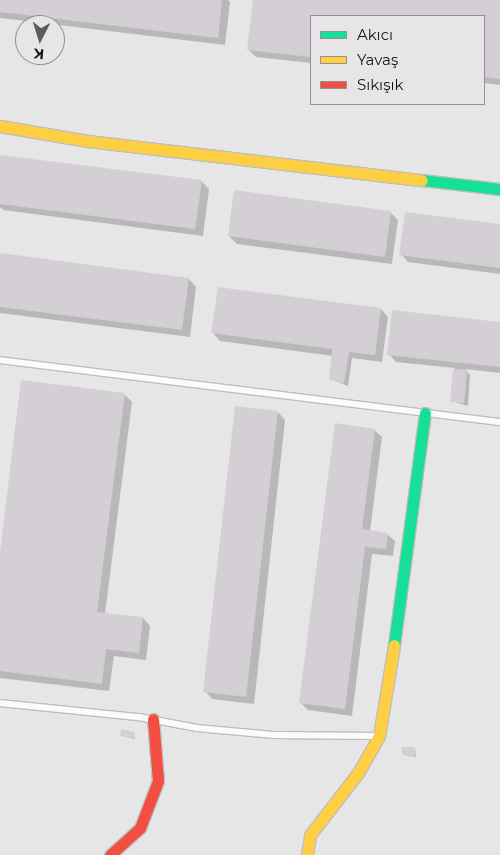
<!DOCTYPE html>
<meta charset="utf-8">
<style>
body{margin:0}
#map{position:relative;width:500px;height:855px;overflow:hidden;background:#e7e6e7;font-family:Montserrat,sans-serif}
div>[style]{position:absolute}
.shadow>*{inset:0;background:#0003}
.building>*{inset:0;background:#d4cfd5}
.roads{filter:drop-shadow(1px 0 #bfbebf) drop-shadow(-1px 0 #bfbebf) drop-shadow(0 1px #bfbebf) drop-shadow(0 -1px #bfbebf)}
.lane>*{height:5.5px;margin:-2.75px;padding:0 2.75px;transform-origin:2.75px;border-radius:2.75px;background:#fbfbfb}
.fast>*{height:11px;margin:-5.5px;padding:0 5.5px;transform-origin:5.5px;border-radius:5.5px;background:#16e098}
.slow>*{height:11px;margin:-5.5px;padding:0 5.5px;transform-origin:5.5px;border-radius:5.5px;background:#ffcf43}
.jam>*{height:11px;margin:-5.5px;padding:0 5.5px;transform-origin:5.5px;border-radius:5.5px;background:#f24e42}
span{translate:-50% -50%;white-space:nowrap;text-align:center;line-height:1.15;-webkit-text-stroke:4.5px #e8e5e8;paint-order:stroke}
.legend{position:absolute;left:310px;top:15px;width:175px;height:90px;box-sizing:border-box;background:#e8e5e8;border:1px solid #939193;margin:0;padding:6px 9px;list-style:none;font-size:15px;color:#131213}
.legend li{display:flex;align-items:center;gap:10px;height:25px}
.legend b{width:25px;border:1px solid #939193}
.north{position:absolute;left:15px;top:15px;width:50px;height:50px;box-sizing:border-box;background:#e8e5e8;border:1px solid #939193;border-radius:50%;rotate:185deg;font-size:14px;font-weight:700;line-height:20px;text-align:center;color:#131213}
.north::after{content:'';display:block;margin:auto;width:18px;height:22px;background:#5d5c5d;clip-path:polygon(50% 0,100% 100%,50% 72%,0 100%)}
</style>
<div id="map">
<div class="shadow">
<div style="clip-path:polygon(0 0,228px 0,230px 2px,225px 45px,0 18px)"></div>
<div style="clip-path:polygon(254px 0,500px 0,500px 85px,484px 83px,484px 16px,311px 16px,311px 63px,256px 57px,248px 49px)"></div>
<div style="clip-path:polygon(0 168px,201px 181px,209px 189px,203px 236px,3px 210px,0 207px)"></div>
<div style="clip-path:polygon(390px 212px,398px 220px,392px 264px,237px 244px,229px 236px)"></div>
<div style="clip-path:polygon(500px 226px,500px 274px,408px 262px,401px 254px)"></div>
<div style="clip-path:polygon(0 255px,189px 279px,196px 287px,190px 337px,0 313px)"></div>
<div style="clip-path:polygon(381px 309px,388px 317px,382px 362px,352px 358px,348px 386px,330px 379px,333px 356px,220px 341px,213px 333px)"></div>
<div style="clip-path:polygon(500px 323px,500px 373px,465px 369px,470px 375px,468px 406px,452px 401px,455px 368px,396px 362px,389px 354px)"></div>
<div style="clip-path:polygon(124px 394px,132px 402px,105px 614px,143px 618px,150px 626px,146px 660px,114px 656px,109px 691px,0 678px,0 562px)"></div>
<div style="clip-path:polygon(278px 412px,285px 420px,254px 704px,212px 699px,205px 691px)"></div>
<div style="clip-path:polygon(374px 430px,382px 437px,370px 531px,387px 534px,395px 541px,393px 556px,372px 554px,352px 716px,308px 710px,301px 703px)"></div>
<div style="clip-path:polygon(134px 733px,135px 739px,121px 735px)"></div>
<div style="clip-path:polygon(415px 748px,416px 757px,404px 755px)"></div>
</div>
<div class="building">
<div style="clip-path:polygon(0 0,222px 0,218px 38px,0 12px)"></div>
<div style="clip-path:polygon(253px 0,500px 0,500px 79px,484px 77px,484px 16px,311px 16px,311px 57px,247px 50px)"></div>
<div style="clip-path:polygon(0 155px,202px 180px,195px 229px,0 204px)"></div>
<div style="clip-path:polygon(234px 190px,391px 211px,385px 257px,228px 236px)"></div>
<div style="clip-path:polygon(405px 212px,500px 224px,500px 268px,399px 255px)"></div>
<div style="clip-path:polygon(0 253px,189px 278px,182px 330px,0 307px)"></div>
<div style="clip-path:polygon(218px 287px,381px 308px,375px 355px,349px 352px,344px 383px,329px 380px,332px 349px,211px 333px)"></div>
<div style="clip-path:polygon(392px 310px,500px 322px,500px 367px,387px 355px)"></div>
<div style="clip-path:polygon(453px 369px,467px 370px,464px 403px,450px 402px)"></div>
<div style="clip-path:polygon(21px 380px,125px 393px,97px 612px,143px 617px,139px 653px,106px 649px,102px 684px,0 671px,0 552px)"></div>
<div style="clip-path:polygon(235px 406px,278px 411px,246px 697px,203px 692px)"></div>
<div style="clip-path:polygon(335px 423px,375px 429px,362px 529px,388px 533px,386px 549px,365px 547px,345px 709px,299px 703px)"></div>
<div style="clip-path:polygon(121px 729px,135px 732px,134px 738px,120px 736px)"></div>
<div style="clip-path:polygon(401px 747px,415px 747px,415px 756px,403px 755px)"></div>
</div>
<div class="roads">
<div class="lane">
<div style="left:0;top:360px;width:504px;rotate:7.07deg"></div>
<div style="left:0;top:703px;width:140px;rotate:5.8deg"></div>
<div style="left:139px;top:717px;width:59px;rotate:10.7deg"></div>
<div style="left:197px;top:728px;width:77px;rotate:5.2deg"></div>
<div style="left:274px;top:735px;width:103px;rotate:0.6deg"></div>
</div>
<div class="fast">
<div style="left:422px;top:180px;width:79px;rotate:6.6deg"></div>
<div style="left:394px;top:645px;width:234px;rotate:-82.4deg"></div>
</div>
<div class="slow">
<div style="left:0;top:126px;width:89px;rotate:9.7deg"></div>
<div style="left:88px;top:141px;width:336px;rotate:6.7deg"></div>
<div style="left:307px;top:855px;width:20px;rotate:-81deg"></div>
<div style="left:310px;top:835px;width:78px;rotate:-52.3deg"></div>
<div style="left:358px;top:773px;width:43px;rotate:-60.4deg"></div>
<div style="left:379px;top:736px;width:92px;rotate:-80.6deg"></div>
</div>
<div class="jam">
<div style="left:110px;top:855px;width:40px;rotate:-42deg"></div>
<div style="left:140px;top:828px;width:50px;rotate:-69deg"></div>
<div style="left:158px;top:781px;width:62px;rotate:-94.6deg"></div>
</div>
</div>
<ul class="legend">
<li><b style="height:6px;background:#16e098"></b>Akıcı</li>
<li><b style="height:6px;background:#ffcf43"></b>Yavaş</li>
<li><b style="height:6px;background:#f24e42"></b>Sıkışık</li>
</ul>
<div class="north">K</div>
</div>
